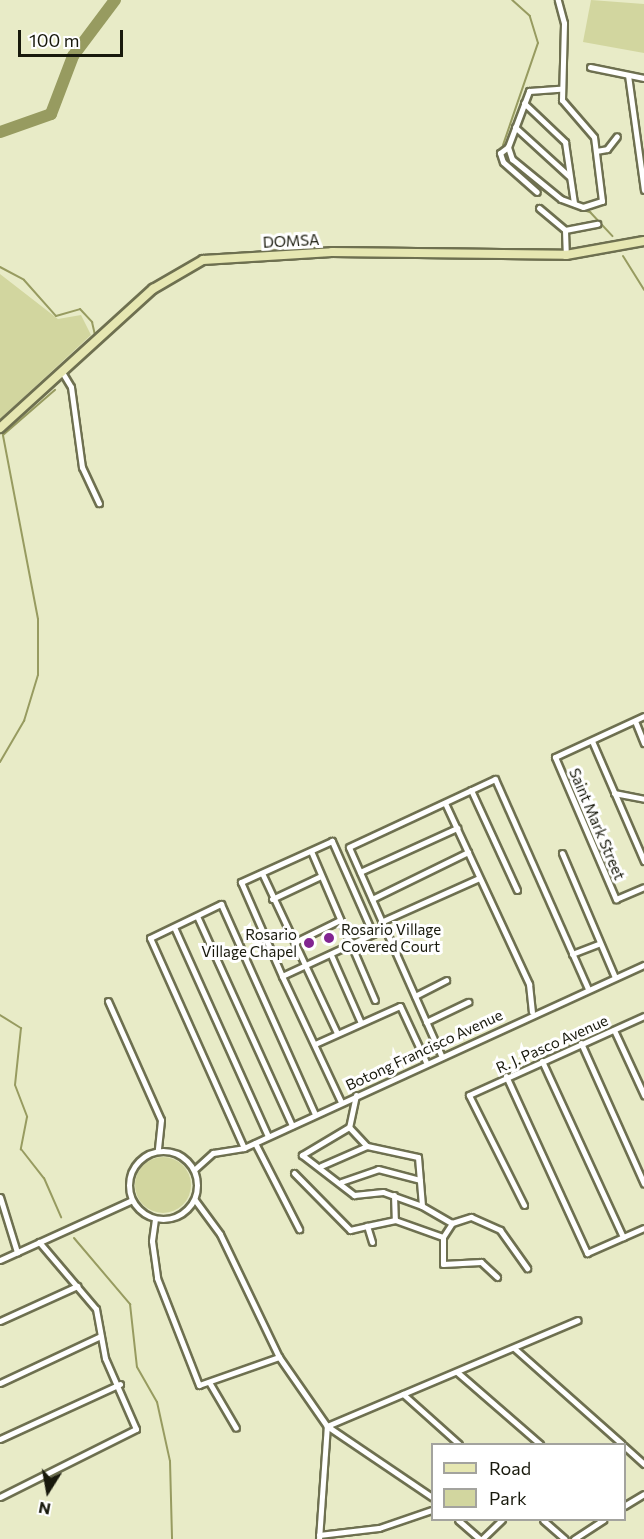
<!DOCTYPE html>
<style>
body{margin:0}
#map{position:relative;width:644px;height:1539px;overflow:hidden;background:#e8ebc7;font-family:Commissioner,sans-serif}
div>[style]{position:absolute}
.green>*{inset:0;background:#d2d69f}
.round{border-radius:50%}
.stream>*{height:2px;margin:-1px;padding:0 1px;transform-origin:1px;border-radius:1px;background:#979b60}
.river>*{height:12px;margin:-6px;padding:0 6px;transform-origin:6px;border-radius:6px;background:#979b60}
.roads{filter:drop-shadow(2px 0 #6e7050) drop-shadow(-2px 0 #6e7050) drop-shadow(0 2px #6e7050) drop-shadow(0 -2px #6e7050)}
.street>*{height:5px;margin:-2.5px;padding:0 2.5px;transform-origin:2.5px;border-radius:2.5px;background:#fff}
.street>.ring{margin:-2.5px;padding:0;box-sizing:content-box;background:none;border:5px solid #fff;border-radius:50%}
.secondary>*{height:8px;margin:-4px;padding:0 4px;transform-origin:4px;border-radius:4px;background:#e6e7b2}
.dots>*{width:16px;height:16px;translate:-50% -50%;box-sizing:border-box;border:3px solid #fff;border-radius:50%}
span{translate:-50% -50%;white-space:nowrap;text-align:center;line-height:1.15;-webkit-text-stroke:6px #fff;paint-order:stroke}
.street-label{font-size:15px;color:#18190c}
.poi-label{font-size:15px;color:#18190c}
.left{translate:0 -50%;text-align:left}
.right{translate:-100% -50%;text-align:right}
.legend{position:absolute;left:431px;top:1443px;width:195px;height:78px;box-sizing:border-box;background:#fff;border:2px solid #a3a39e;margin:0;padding:8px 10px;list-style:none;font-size:18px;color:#18190c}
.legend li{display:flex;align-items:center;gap:12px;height:30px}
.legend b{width:30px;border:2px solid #a3a39e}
.north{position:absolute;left:18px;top:1461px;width:60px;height:60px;-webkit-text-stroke:4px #fff;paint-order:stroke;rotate:191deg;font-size:16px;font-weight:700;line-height:24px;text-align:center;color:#18190c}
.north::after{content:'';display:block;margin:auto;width:21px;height:27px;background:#18190c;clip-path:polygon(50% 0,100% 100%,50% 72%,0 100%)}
.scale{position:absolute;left:18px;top:30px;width:105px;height:27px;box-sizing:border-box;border:3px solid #18190c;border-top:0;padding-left:8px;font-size:18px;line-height:21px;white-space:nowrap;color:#18190c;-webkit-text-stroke:4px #fff;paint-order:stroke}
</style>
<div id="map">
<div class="green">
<div style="clip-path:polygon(591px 0,644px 4px,644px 53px,583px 42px)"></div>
<div style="clip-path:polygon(0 274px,58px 319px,81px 315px,91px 335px,0 419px)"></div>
<div class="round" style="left:135px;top:1157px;width:56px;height:56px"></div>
</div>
<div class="stream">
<div style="left:503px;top:145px;width:108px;rotate:-71.1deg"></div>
<div style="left:538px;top:43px;width:28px;rotate:-107deg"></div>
<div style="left:530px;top:16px;width:24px;rotate:-138deg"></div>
<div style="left:504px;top:153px;width:42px;rotate:46deg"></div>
<div style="left:533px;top:183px;width:32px;rotate:36deg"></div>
<div style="left:559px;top:202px;width:33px;rotate:18deg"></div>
<div style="left:590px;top:212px;width:33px;rotate:47deg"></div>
<div style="left:623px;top:256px;width:40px;rotate:58deg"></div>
<div style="left:0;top:267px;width:27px;rotate:28deg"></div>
<div style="left:24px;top:280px;width:48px;rotate:48.4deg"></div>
<div style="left:56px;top:316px;width:25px;rotate:-16deg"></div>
<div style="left:80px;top:309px;width:18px;rotate:47deg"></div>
<div style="left:92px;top:322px;width:13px;rotate:77deg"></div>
<div style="left:95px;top:335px;width:61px;rotate:137.7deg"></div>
<div style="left:0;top:762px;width:48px;rotate:-59.7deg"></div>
<div style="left:24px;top:721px;width:48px;rotate:-73.1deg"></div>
<div style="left:38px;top:675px;width:56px;rotate:-90deg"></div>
<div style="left:38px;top:619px;width:187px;rotate:-100.8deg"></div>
<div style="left:3px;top:435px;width:69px;rotate:-40.9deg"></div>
<div style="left:0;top:1015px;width:25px;rotate:32deg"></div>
<div style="left:21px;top:1028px;width:57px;rotate:96deg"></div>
<div style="left:15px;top:1085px;width:34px;rotate:69deg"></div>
<div style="left:27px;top:1117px;width:33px;rotate:101deg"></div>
<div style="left:21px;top:1149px;width:37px;rotate:52deg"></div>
<div style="left:44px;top:1178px;width:43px;rotate:66.4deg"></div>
<div style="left:74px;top:1238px;width:87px;rotate:49.7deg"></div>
<div style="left:130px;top:1304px;width:63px;rotate:83.7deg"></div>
<div style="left:137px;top:1367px;width:40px;rotate:60.3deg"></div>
<div style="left:157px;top:1402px;width:60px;rotate:77.6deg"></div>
<div style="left:170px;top:1461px;width:78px;rotate:88.5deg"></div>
</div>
<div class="river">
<div style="left:0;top:132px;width:54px;rotate:-19.4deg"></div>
<div style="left:51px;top:114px;width:62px;rotate:-69.2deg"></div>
<div style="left:73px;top:56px;width:70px;rotate:-53.1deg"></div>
</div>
<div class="roads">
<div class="street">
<div style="left:590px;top:67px;width:55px;rotate:11.5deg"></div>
<div style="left:628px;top:75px;width:116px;rotate:82.1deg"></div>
<div style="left:524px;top:103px;width:57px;rotate:43.6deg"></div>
<div style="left:565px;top:142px;width:62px;rotate:81.6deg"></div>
<div style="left:515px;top:127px;width:74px;rotate:42.3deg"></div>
<div style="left:508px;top:147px;width:13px;rotate:72deg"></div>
<div style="left:512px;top:159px;width:63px;rotate:39.2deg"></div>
<div style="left:561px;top:199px;width:23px;rotate:20deg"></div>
<div style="left:583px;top:207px;width:20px;rotate:-18deg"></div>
<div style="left:602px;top:201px;width:64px;rotate:-97.1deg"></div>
<div style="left:594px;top:137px;width:49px;rotate:-130.9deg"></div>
<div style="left:562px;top:100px;width:77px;rotate:-88.5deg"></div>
<div style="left:564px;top:23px;width:24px;rotate:-105deg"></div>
<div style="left:508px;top:147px;width:60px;rotate:-69.4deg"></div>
<div style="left:529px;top:91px;width:31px;rotate:-4deg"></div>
<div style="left:508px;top:147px;width:10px;rotate:143deg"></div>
<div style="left:500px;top:153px;width:9px;rotate:72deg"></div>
<div style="left:503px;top:162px;width:45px;rotate:41.4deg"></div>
<div style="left:596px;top:151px;width:11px;rotate:-10deg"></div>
<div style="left:607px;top:149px;width:16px;rotate:-52deg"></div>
<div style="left:539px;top:208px;width:34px;rotate:40deg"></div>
<div style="left:565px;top:230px;width:25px;rotate:88deg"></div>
<div style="left:565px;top:230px;width:33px;rotate:-11deg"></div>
<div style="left:62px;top:372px;width:17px;rotate:59deg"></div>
<div style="left:71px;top:387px;width:81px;rotate:82.2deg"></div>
<div style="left:82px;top:467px;width:40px;rotate:65deg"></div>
<div style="left:644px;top:716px;width:98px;rotate:155.3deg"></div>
<div style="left:555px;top:757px;width:155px;rotate:66.8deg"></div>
<div style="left:616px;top:899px;width:30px;rotate:-23deg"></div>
<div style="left:635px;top:721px;width:24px;rotate:68deg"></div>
<div style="left:592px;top:741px;width:131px;rotate:66.6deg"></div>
<div style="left:471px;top:790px;width:110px;rotate:65.3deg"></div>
<div style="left:614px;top:793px;width:31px;rotate:11deg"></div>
<div style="left:445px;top:803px;width:200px;rotate:65.1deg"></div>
<div style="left:529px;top:984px;width:28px;rotate:84deg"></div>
<div style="left:311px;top:851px;width:162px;rotate:66.8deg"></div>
<div style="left:562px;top:853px;width:135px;rotate:66.9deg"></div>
<div style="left:360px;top:872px;width:107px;rotate:-24.4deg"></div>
<div style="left:262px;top:873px;width:177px;rotate:64.9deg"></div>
<div style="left:272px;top:899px;width:54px;rotate:-25.1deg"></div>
<div style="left:372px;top:899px;width:107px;rotate:-26.1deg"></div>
<div style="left:197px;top:916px;width:230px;rotate:65.6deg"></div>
<div style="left:383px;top:921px;width:105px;rotate:-24.1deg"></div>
<div style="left:174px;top:927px;width:229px;rotate:65.8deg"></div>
<div style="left:295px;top:942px;width:50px;rotate:-26.1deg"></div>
<div style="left:572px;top:954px;width:30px;rotate:-21deg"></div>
<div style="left:331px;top:955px;width:74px;rotate:66.2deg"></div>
<div style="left:282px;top:976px;width:100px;rotate:-24.8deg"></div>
<div style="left:373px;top:934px;width:102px;rotate:-113.8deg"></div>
<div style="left:332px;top:841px;width:100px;rotate:155.7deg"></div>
<div style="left:241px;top:882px;width:103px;rotate:66.4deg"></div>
<div style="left:282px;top:976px;width:139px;rotate:64.9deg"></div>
<div style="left:415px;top:996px;width:35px;rotate:-27deg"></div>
<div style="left:108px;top:1001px;width:130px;rotate:66deg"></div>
<div style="left:161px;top:1120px;width:30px;rotate:96deg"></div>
<div style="left:426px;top:1022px;width:47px;rotate:-25.5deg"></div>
<div style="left:614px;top:1030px;width:72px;rotate:65.2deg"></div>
<div style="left:581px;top:1043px;width:154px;rotate:65.9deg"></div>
<div style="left:315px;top:1044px;width:93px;rotate:-24.1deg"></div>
<div style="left:400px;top:1006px;width:62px;rotate:65.1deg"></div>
<div style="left:441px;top:1055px;width:227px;rotate:-113.9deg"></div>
<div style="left:349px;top:847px;width:161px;rotate:-25deg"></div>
<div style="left:495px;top:779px;width:230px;rotate:66.1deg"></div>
<div style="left:542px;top:1061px;width:194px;rotate:65.3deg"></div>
<div style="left:506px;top:1076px;width:195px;rotate:65.4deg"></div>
<div style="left:587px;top:1253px;width:62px;rotate:-23.7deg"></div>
<div style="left:356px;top:1095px;width:33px;rotate:102deg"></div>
<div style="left:349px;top:1127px;width:26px;rotate:47deg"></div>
<div style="left:367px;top:1146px;width:52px;rotate:12.2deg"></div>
<div style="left:418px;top:1157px;width:49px;rotate:85.3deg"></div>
<div style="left:422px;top:1206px;width:34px;rotate:30deg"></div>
<div style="left:349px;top:1127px;width:55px;rotate:149.2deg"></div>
<div style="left:302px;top:1155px;width:66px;rotate:37.6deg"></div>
<div style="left:354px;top:1195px;width:29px;rotate:-6deg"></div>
<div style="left:383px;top:1192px;width:41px;rotate:19.7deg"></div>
<div style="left:255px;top:1143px;width:97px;rotate:62.9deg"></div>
<div style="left:244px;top:1148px;width:230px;rotate:-114.1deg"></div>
<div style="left:150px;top:938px;width:79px;rotate:-25.6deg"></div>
<div style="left:221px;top:904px;width:230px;rotate:65.9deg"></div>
<div class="ring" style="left:129px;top:1151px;width:63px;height:63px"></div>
<div style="left:321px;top:1166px;width:50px;rotate:-23.5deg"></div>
<div style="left:195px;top:1169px;width:24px;rotate:-42deg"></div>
<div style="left:213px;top:1153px;width:31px;rotate:-9deg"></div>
<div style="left:244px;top:1148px;width:440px;rotate:-24.6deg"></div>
<div style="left:294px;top:1173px;width:80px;rotate:45.5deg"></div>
<div style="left:350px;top:1230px;width:17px;rotate:-13deg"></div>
<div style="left:341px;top:1182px;width:39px;rotate:-19deg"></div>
<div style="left:378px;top:1169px;width:43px;rotate:14.7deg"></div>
<div style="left:394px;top:1195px;width:25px;rotate:88deg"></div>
<div style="left:0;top:1197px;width:58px;rotate:72.8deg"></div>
<div style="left:195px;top:1200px;width:42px;rotate:53.7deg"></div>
<div style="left:220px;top:1234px;width:136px;rotate:64.4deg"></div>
<div style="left:279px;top:1357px;width:84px;rotate:55.2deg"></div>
<div style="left:327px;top:1426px;width:127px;rotate:34.1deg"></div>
<div style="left:524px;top:1205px;width:123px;rotate:-116.6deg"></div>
<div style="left:469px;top:1095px;width:192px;rotate:-24.3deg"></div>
<div style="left:155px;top:1219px;width:22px;rotate:98deg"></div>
<div style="left:152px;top:1241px;width:37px;rotate:82deg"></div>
<div style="left:157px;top:1278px;width:115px;rotate:68.6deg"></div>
<div style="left:199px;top:1385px;width:85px;rotate:-19.3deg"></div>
<div style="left:443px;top:1237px;width:27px;rotate:90deg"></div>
<div style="left:443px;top:1264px;width:38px;rotate:-3deg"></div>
<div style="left:481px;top:1262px;width:22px;rotate:43deg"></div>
<div style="left:372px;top:1242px;width:17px;rotate:-107deg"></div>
<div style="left:367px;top:1226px;width:29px;rotate:-12deg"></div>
<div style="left:395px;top:1220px;width:51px;rotate:19.5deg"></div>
<div style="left:443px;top:1237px;width:17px;rotate:-57deg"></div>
<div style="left:452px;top:1223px;width:20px;rotate:-18deg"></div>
<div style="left:471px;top:1217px;width:32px;rotate:24deg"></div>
<div style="left:500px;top:1230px;width:47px;rotate:54.6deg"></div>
<div style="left:0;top:1260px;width:145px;rotate:-24.4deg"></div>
<div style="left:0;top:1321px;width:85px;rotate:-24.4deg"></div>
<div style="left:514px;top:1348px;width:144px;rotate:41.6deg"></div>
<div style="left:457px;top:1372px;width:110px;rotate:40.9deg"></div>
<div style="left:209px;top:1382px;width:53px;rotate:59.6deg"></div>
<div style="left:0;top:1383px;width:111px;rotate:-25deg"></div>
<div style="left:403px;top:1394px;width:75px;rotate:41.8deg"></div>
<div style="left:327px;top:1426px;width:272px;rotate:-22.9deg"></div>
<div style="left:0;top:1439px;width:132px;rotate:-24.6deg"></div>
<div style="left:624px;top:1446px;width:27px;rotate:42deg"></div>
<div style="left:0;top:1497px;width:152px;rotate:-26.6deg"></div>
<div style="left:136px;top:1429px;width:77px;rotate:-113.6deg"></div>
<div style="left:105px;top:1358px;width:50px;rotate:-100.4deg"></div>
<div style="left:96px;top:1309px;width:88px;rotate:-130.4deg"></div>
<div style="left:624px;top:1506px;width:23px;rotate:-31deg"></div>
<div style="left:458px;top:1520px;width:29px;rotate:41deg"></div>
<div style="left:543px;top:1520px;width:29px;rotate:41deg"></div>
<div style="left:319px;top:1535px;width:60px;rotate:-6.7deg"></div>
<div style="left:379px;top:1528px;width:56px;rotate:-18.8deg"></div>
<div style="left:319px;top:1539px;width:113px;rotate:-86deg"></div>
<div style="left:482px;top:1539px;width:28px;rotate:-44deg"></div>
<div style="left:574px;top:1539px;width:35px;rotate:-33deg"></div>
</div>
<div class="secondary">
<div style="left:0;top:428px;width:207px;rotate:-42.3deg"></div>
<div style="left:153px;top:289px;width:58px;rotate:-30.1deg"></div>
<div style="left:203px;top:260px;width:129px;rotate:-3.5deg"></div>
<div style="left:332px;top:252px;width:234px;rotate:0.7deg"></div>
<div style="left:566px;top:255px;width:79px;rotate:-10.2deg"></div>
</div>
</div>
<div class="dots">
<div style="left:329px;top:938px;background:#822591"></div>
<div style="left:309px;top:943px;background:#822591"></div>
</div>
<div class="street-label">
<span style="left:291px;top:241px;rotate:-3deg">DOMSA</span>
<span style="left:597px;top:824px;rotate:67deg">Saint Mark Street</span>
<span style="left:552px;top:1044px;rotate:-24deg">R. J. Pasco Avenue</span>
<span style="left:424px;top:1050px;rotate:-25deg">Botong Francisco Avenue</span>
</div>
<div class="poi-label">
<span class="left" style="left:341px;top:938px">Rosario Village<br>Covered Court</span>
<span class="right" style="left:297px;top:943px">Rosario<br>Village Chapel</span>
</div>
<ul class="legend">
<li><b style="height:8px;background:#e6e7b2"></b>Road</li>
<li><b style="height:16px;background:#d2d69f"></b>Park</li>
</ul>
<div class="north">N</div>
<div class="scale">100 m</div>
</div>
